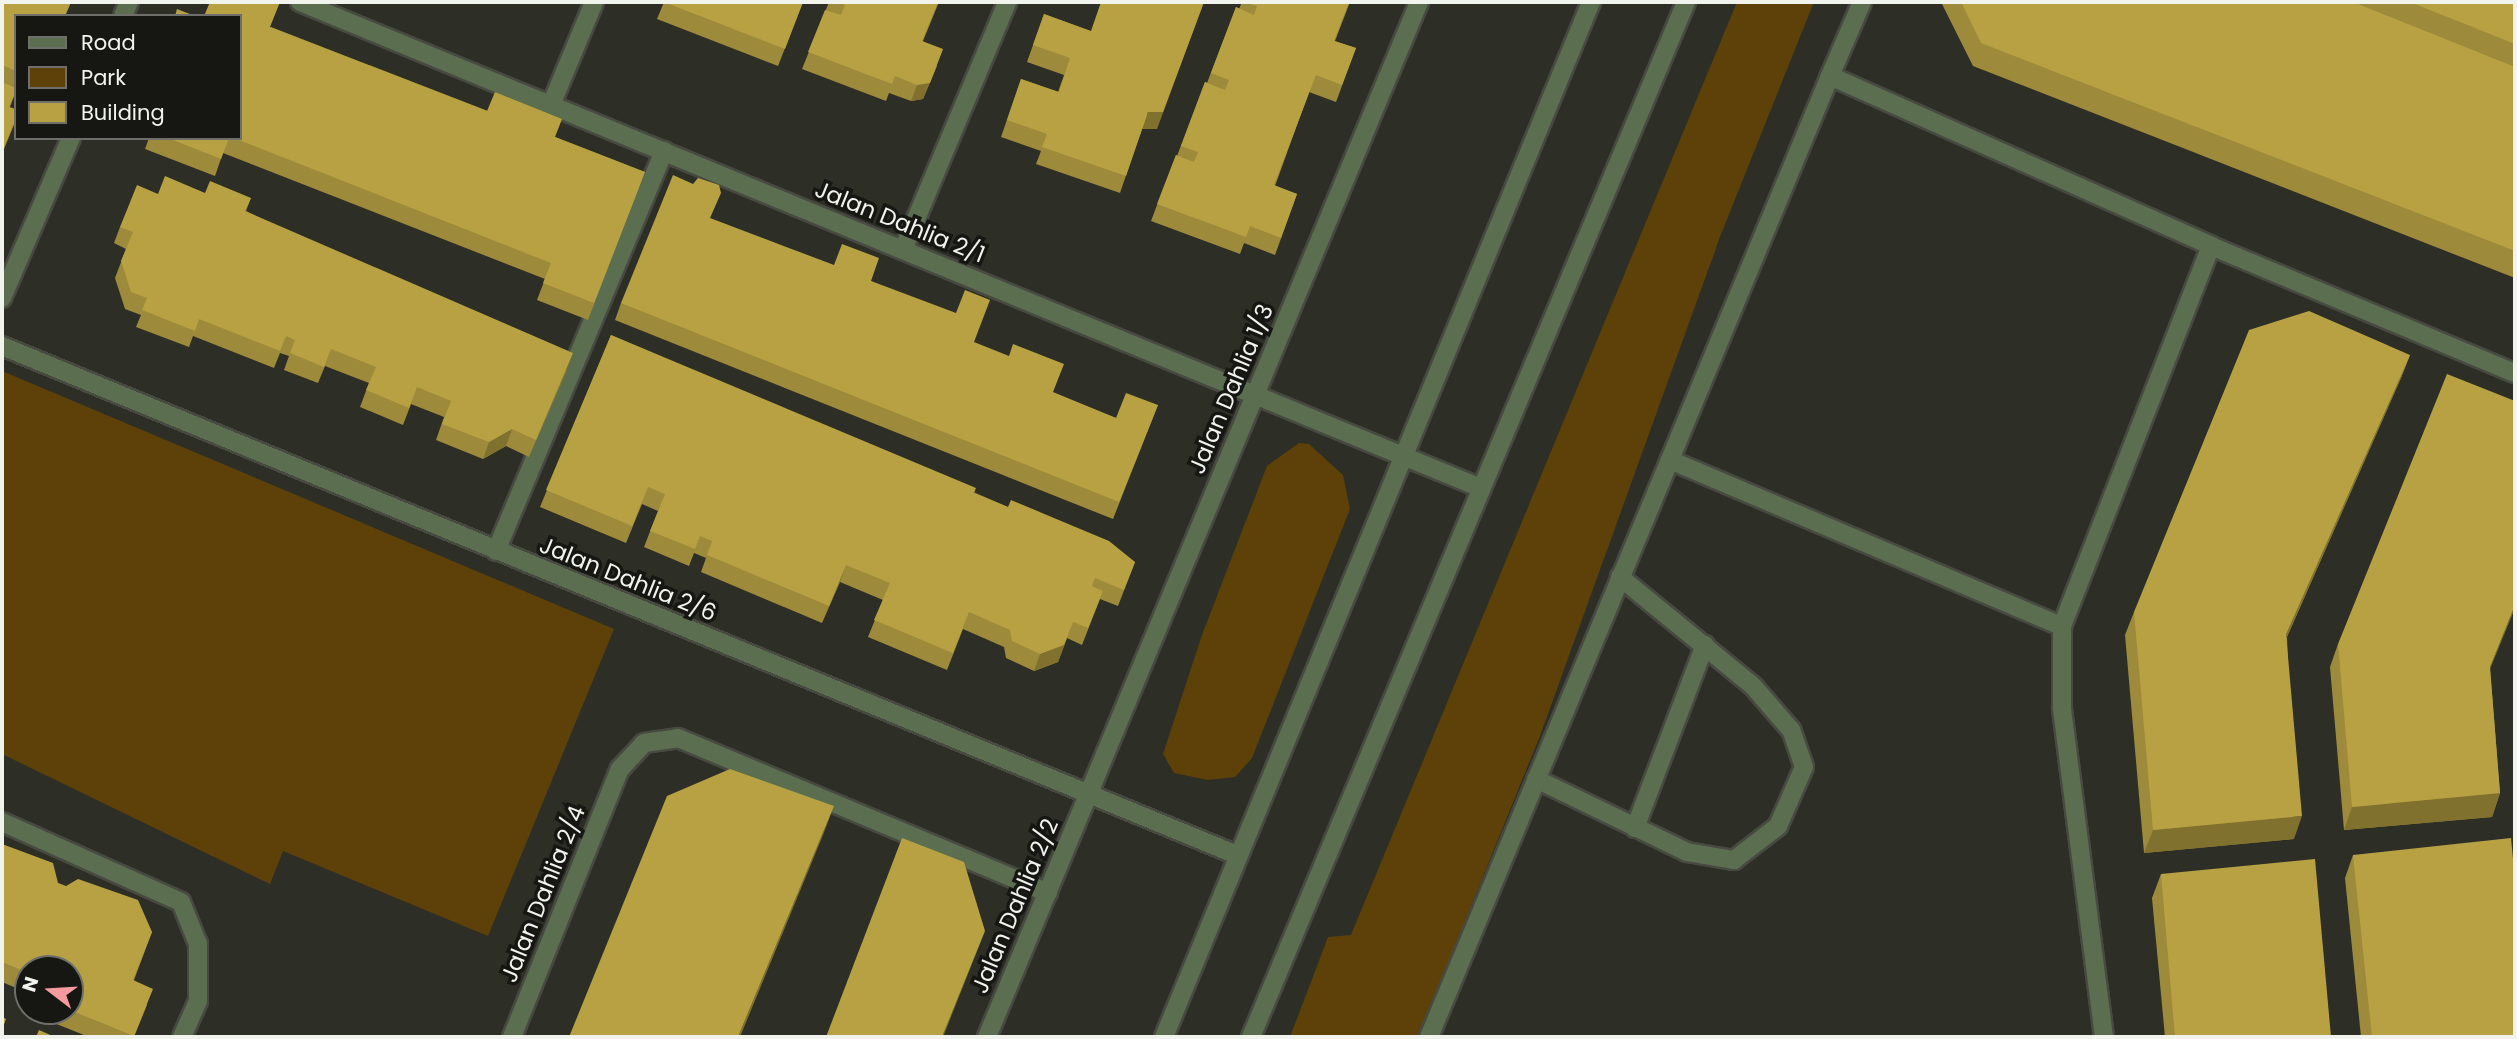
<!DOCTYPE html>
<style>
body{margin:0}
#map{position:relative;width:2517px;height:1039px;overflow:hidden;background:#2d2f26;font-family:Poppins,sans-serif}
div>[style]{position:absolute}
.green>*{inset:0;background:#5e4009}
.roads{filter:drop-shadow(2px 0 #484a42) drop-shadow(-2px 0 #484a42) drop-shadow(0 2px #484a42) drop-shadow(0 -2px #484a42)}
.service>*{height:18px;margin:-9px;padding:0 9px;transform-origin:9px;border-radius:9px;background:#5b6e50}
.minor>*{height:18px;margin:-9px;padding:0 9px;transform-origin:9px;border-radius:9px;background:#5b6e50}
.tertiary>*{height:18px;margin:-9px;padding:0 9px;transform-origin:9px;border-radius:9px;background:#5b6e50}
.wall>*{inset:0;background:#9d8a3a}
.shaded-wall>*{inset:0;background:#80712f}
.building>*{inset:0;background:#b7a143}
span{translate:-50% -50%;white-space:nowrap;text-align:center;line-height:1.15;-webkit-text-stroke:7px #161613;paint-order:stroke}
.street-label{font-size:23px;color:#f1f3ed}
.frame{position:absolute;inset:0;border:4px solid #f1f3ed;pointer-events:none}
.legend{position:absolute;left:14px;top:14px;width:228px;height:126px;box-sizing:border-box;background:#161613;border:2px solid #6e6e6a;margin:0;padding:9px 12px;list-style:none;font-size:21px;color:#f1f3ed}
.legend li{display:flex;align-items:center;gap:14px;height:35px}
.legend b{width:35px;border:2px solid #6e6e6a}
.north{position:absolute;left:14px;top:955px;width:70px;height:70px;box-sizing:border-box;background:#161613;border:2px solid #6e6e6a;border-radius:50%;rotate:287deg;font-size:19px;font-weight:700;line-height:28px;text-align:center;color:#f1f3ed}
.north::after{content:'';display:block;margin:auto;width:24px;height:32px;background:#f59b9d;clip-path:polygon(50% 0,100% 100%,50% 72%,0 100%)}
</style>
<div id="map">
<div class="green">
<div style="clip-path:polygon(1737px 2px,1814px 2px,1720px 237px,1540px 736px,1418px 1037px,1290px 1037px,1328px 937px,1351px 935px)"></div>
<div style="clip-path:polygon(2px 371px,614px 629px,488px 936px,283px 851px,270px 884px,2px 754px)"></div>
<div style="clip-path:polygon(1299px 443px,1309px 444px,1343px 475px,1350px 509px,1252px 758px,1235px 777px,1208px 780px,1174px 773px,1163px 754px,1202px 635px,1267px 466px)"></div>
</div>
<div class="roads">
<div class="service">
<div style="left:1670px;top:460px;width:426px;rotate:23deg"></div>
<div style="left:496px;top:551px;width:434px;rotate:-67.2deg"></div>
<div style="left:1536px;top:779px;width:168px;rotate:25.8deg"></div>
<div style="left:1687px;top:852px;width:48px;rotate:9.7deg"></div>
<div style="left:1734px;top:860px;width:56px;rotate:-37.7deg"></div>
<div style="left:1778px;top:826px;width:64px;rotate:-66.2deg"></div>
<div style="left:1804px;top:767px;width:39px;rotate:-109deg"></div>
<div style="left:1791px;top:730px;width:58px;rotate:-130.8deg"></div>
<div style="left:1753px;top:686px;width:172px;rotate:-140.7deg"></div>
<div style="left:1635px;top:828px;width:196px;rotate:-69.1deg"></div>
<div style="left:1429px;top:1037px;width:1041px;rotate:-67.35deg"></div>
</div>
<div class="minor">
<div style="left:300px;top:2px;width:1277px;rotate:22.37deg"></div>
<div style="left:1862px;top:2px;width:81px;rotate:113.4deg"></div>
<div style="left:1830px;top:76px;width:417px;rotate:24deg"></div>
<div style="left:2211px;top:246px;width:329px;rotate:22.7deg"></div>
<div style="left:123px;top:16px;width:15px;rotate:-67deg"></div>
<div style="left:551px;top:105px;width:112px;rotate:-67.3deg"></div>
<div style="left:903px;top:250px;width:269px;rotate:-67.2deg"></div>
<div style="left:2px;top:298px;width:174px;rotate:-66.7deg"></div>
<div style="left:2px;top:346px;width:1336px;rotate:22.4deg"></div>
<div style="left:2px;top:822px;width:196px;rotate:24.1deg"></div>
<div style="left:181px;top:902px;width:45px;rotate:68deg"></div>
<div style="left:198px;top:944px;width:57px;rotate:90deg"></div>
<div style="left:198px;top:1001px;width:39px;rotate:114deg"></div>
<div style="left:512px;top:1037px;width:289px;rotate:-68.1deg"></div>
<div style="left:620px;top:769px;width:35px;rotate:-47deg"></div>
<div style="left:644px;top:743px;width:34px;rotate:-8deg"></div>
<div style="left:678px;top:738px;width:401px;rotate:22.7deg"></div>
<div style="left:987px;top:1037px;width:1122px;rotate:-67.34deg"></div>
<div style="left:2104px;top:1037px;width:333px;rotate:-97.3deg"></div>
<div style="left:2062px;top:707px;width:81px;rotate:-90deg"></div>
<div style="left:2062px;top:626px;width:408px;rotate:-68.6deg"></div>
</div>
<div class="tertiary">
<div style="left:1164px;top:1037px;width:1120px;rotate:-67.58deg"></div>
<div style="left:1251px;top:1037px;width:1123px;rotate:-67.2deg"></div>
</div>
</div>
<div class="wall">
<div style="clip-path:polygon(2px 2px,71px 2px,65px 16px,16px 16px,16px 91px,10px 107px,16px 120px,2px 154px)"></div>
<div style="clip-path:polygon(664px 2px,803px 2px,778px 66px,657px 19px)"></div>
<div style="clip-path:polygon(829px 2px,939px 2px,923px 41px,937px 66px,923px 99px,911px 101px,889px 93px,886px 101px,802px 69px)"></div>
<div style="clip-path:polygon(1242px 2px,1350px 2px,1335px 41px,1356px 48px,1336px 102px,1309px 92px,1275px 186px,1297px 194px,1275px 255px,1244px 243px,1240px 254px,1151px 221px,1176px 155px,1177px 156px,1205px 82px,1207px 83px,1236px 7px,1239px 9px)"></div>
<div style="clip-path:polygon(1941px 2px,2515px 2px,2515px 278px,1973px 66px)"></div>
<div style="clip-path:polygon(1044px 14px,1090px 31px,1157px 129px,1142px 129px,1120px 193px,1036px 164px,1041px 151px,1001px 137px,1021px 79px,1058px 92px,1064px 75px,1027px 62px)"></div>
<div style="clip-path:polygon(271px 27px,645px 172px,588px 320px,537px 300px,545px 279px,223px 153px,215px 176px,145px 149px,149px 138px,240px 138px)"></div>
<div style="clip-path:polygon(205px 193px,251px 198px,246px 211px,567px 370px,529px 457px,506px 446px,483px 459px,436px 440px,444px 417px,411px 404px,403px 425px,360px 407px,369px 383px,325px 366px,318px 383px,284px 370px,289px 356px,280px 353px,274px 368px,193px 336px,189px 347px,136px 327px,141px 315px,125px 309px,115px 278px,126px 249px,114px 243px,120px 227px,158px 194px)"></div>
<div style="clip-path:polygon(711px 219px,871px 281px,974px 343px,1053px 393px,1116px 418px,1158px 405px,1113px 519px,615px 320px,621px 303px)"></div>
<div style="clip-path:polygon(611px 335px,1135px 562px,1118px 606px,1100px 599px,1082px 645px,1067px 638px,1058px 662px,1034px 671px,1006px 658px,1004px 647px,963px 629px,947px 670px,868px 637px,883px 600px,840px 582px,822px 623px,701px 572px,706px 558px,694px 553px,689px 566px,644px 547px,658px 511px,642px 504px,626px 543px,540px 507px)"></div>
<div style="clip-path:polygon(2410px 355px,2401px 378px,2287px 637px,2294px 839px,2144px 853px,2125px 635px,2134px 612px)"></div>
<div style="clip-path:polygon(2338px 644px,2490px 670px,2500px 793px,2492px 817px,2344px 830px,2330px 667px)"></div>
<div style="clip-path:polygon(2px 844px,58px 883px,152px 932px,134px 980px,147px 1005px,134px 1037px,89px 1037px,49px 1021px,52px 1011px,70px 1011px,70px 969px,28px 969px,28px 993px,2px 982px)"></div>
<div style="clip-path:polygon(2353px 855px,2515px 1037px,2361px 1037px,2345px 878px)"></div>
<div style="clip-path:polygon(2161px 874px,2331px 1037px,2165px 1037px,2152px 898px)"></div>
</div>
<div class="shaded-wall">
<div style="clip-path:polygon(1204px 2px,1157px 129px,1142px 129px,1148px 112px)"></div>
<div style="clip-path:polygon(943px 49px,923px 99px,911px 101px,917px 85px)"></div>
<div style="clip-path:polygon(573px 353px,567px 370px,529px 457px,536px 440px)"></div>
<div style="clip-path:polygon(2410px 355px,2401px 378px,2278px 657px,2286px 634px)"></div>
<div style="clip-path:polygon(512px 429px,506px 446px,483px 459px,489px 442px)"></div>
<div style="clip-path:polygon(846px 565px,840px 582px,822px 623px,829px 606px)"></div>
<div style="clip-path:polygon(2515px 605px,2515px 608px,2481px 691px,2490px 667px)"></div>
<div style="clip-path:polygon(1067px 638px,1058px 662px,1034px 671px,1040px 654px)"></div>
<div style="clip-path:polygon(2500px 793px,2492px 817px,2344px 830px,2352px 807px)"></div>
<div style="clip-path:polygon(834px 806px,823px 835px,740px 1037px,738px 1037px)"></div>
<div style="clip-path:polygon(2302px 816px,2294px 839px,2144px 853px,2153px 830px)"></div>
<div style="clip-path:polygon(985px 931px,943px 1037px,942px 1037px)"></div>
</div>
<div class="building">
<div style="clip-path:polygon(2px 2px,71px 2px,65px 16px,16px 16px,16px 71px,2px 65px)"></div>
<div style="clip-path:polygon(210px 2px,280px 2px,270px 27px,487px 111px,495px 92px,562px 119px,555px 137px,645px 172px,594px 303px,543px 283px,551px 263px,234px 138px,240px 138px,240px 16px,204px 16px)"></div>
<div style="clip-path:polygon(664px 2px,803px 2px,785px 49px)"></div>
<div style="clip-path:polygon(836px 2px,938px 2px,922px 41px,943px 49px,930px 83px,917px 85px,895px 76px,892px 84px,808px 52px,825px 10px,841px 15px,845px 5px)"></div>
<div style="clip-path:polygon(1101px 2px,1204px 2px,1163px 112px,1148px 112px,1126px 176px,1042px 147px,1047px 134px,1007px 120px,1021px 79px,1059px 92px,1070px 58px,1033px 45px,1044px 14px,1091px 31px)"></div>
<div style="clip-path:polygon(1244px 2px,1349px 2px,1334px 41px,1356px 48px,1342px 85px,1316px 75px,1274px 185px,1297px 194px,1281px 238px,1250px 226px,1246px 237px,1157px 204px,1176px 155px,1194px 162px,1198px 152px,1181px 146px,1205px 82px,1225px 90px,1229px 80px,1211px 73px,1236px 7px,1254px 15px,1257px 6px)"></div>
<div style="clip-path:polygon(1961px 2px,2353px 2px,2515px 67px,2515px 251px,1981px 43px)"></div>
<div style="clip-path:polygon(2410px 2px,2515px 2px,2515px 44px)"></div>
<div style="clip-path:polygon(177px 9px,195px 16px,175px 16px)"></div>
<div style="clip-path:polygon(2px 82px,16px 88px,16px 91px,9px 107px,16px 109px,16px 118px,2px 152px)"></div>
<div style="clip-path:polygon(168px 138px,229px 138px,221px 159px)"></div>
<div style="clip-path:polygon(673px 175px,693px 184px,698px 178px,719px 185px,721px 193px,710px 218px,834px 265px,842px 244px,879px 258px,871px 281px,956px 313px,965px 290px,990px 300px,974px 342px,1009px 356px,1013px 344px,1064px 364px,1053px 392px,1116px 418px,1126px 393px,1158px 405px,1119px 502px,621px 303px)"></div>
<div style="clip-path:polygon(165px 176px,205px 193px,210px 181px,251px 198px,245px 211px,573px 353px,536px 440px,512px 429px,489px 442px,442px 424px,451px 401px,417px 387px,409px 408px,366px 390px,376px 367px,331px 349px,324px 367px,290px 353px,295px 340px,286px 336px,280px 351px,199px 319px,195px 331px,142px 310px,147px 298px,131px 292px,121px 261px,133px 232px,120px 227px,137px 185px,158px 194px)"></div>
<div style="clip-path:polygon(2309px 311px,2410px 355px,2286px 634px,2302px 816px,2153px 830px,2134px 612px,2249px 330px)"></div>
<div style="clip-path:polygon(611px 335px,976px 488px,974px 493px,1008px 507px,1011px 500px,1109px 541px,1135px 562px,1124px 590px,1095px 578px,1092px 586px,1103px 591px,1088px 628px,1073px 622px,1064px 645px,1040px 654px,1012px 641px,1010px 630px,969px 612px,953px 653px,874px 620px,890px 583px,846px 565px,829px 606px,707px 555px,712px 541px,700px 536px,695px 549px,650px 531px,665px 494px,648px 487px,632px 526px,546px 490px)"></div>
<div style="clip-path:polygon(2447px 374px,2515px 401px,2515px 605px,2490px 667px,2500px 793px,2352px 807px,2338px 644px)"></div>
<div style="clip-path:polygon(730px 769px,834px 806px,738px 1037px,569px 1037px,667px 796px)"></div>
<div style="clip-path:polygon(902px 838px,964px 862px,985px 931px,942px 1037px,826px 1037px)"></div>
<div style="clip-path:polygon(2511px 838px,2515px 880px,2515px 1037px,2372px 1037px,2353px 855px)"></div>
<div style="clip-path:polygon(2px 844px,53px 863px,58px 883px,66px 886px,78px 879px,138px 900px,152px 932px,133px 980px,153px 989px,134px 1036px,70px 1010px,70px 969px,28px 969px,28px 973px,2px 962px)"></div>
<div style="clip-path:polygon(2315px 859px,2331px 1037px,2175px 1037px,2161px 874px)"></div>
<div style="clip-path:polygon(2px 1017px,6px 1019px,2px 1030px)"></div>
<div style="clip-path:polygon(39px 1030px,55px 1037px,36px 1037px)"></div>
</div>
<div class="street-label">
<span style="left:900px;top:222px;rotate:22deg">Jalan Dahlia 2/1</span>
<span style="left:1231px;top:389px;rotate:-67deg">Jalan Dahlia 1/3</span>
<span style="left:628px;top:579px;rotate:22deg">Jalan Dahlia 2/6</span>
<span style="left:543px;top:894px;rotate:-68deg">Jalan Dahlia 2/4</span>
<span style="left:1015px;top:906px;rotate:-67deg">Jalan Dahlia 2/2</span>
</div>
<div class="frame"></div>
<ul class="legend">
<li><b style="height:9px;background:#5b6e50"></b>Road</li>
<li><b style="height:19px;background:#5e4009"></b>Park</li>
<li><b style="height:19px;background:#b7a143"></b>Building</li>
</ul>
<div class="north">N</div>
</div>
